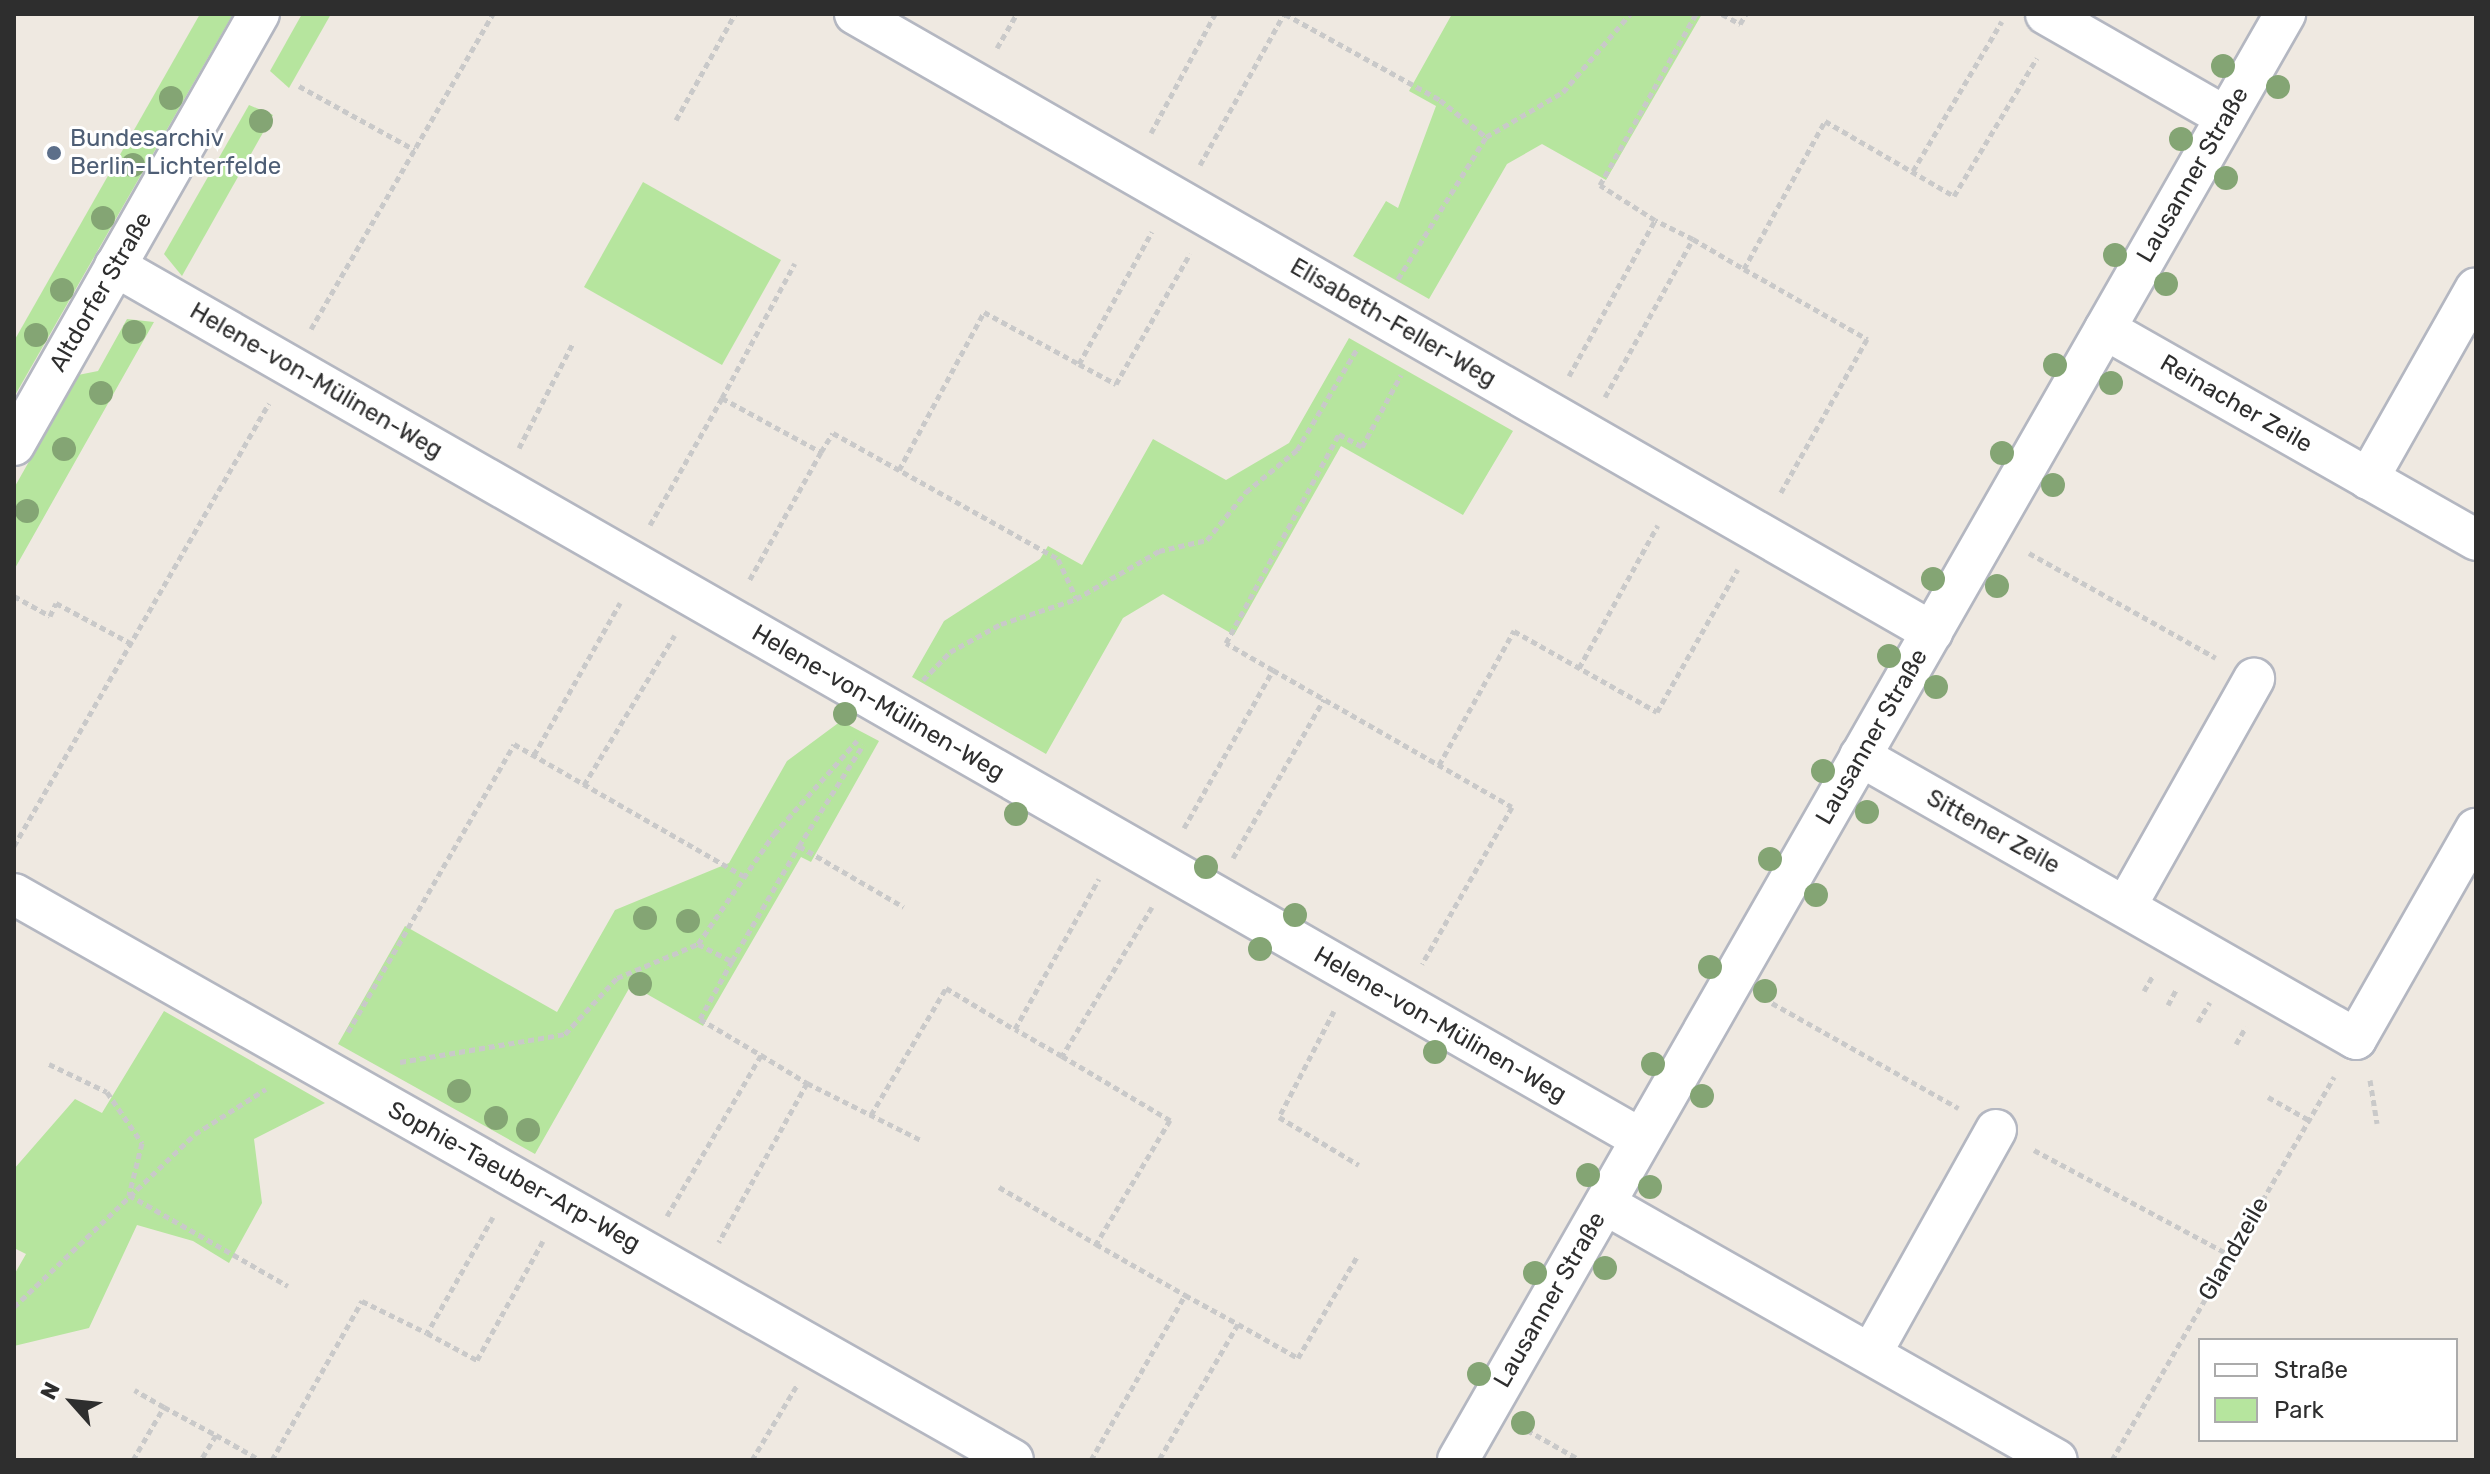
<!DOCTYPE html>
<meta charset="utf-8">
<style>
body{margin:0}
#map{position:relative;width:2490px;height:1474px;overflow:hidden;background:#efe9e1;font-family:Rubik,sans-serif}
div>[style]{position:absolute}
.green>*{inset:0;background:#b6e59e}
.path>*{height:5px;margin-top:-2.5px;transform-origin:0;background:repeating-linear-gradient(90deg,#c9c9c9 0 6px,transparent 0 10px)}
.roads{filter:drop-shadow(2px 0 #b4b7c1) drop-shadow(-2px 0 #b4b7c1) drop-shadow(0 2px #b4b7c1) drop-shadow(0 -2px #b4b7c1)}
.minor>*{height:40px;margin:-20px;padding:0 20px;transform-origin:20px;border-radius:20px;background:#fff}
.trees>*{width:24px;height:24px;margin:-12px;border-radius:50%;background:#84a574}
.dots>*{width:22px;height:22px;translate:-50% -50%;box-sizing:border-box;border:4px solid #fff;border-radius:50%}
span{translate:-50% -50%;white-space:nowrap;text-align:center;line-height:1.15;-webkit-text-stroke:6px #fff;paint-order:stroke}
.service-label{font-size:24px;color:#4e5e75}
.left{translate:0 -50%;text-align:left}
.street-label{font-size:24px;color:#2e2e2e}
.frame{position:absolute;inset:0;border:16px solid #2e2e2e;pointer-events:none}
.legend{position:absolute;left:2198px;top:1338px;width:260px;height:104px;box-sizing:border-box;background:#fff;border:2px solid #ababab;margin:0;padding:10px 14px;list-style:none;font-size:24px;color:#2e2e2e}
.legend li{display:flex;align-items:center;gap:16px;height:40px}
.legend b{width:40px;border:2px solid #ababab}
.north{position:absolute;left:32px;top:1362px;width:80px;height:80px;-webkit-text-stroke:6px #fff;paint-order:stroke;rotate:297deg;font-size:22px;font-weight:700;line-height:32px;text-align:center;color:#2e2e2e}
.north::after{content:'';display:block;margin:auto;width:28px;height:36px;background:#2e2e2e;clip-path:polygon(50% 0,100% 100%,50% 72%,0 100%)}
</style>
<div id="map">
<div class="green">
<div style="clip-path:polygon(200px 14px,233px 14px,14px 397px,14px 341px)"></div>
<div style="clip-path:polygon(302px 14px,331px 14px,289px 88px,270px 71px)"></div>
<div style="clip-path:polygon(1452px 14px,1702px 14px,1606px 180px,1542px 144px,1507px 164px,1429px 299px,1353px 256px,1386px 201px,1398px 208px,1436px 106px,1409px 91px)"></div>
<div style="clip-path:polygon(249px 105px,273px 115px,182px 276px,164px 254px)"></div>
<div style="clip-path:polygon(643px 182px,781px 260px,722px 365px,584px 287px)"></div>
<div style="clip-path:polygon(127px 319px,154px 322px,14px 570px,14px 488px,78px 375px,98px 371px)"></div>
<div style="clip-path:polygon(1349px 338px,1513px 431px,1463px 515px,1341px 446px,1234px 635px,1163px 594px,1123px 618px,1046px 754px,912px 677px,944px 621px,1040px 559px,1048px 546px,1082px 565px,1153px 439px,1226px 480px,1289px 443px)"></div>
<div style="clip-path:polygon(841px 721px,879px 741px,811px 862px,801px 857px,703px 1026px,631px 985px,535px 1154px,338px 1044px,405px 926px,557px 1012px,615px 910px,729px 863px,787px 761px)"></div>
<div style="clip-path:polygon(164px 1011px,325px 1103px,254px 1139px,262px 1203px,229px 1263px,193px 1241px,137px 1225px,89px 1328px,14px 1346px,14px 1275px,26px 1254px,14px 1248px,14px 1169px,75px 1099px,102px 1113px)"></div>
</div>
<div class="path">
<div style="left:1285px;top:14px;width:177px;rotate:29deg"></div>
<div style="left:1440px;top:100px;width:59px;rotate:38.8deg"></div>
<div style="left:1722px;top:14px;width:21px;rotate:29deg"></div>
<div style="left:1740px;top:24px;width:12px;rotate:-59deg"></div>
<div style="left:997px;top:48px;width:39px;rotate:-60deg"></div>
<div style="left:299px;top:86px;width:132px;rotate:28.9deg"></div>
<div style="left:676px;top:120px;width:121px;rotate:-60.9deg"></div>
<div style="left:1151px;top:133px;width:135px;rotate:-61.7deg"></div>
<div style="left:1200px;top:165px;width:173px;rotate:-60.9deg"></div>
<div style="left:1913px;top:171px;width:174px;rotate:-59.3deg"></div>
<div style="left:1693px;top:239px;width:59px;rotate:30.5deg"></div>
<div style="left:1744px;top:269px;width:169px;rotate:-61.3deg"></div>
<div style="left:1825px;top:121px;width:149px;rotate:30.2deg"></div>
<div style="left:1954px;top:196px;width:161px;rotate:-59deg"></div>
<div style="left:1744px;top:269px;width:142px;rotate:29.6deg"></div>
<div style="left:1867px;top:339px;width:178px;rotate:119.3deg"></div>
<div style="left:1398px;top:279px;width:167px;rotate:-58.2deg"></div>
<div style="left:1486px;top:137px;width:89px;rotate:-30.3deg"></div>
<div style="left:1563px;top:92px;width:103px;rotate:-49.3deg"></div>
<div style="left:311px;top:329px;width:364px;rotate:-60deg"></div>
<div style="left:1079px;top:364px;width:42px;rotate:28.4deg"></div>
<div style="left:1116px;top:384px;width:150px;rotate:-60.4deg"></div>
<div style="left:1569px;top:376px;width:178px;rotate:-61.1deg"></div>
<div style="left:1655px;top:220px;width:65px;rotate:-147.5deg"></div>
<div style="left:1600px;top:185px;width:196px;rotate:-60.7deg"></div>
<div style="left:1605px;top:397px;width:181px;rotate:-60.9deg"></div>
<div style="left:1693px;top:239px;width:42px;rotate:-153.4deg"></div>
<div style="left:722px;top:398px;width:153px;rotate:-61.6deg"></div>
<div style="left:519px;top:448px;width:118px;rotate:-62.8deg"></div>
<div style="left:821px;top:452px;width:22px;rotate:-58deg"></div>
<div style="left:833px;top:433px;width:258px;rotate:29.2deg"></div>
<div style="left:1058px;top:559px;width:43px;rotate:65.2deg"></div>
<div style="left:899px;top:470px;width:179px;rotate:-61.7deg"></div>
<div style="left:984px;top:312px;width:108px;rotate:28.7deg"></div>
<div style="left:1079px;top:364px;width:151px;rotate:-61.1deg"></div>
<div style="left:650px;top:525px;width:146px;rotate:-60.4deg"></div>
<div style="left:722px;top:398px;width:113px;rotate:28.6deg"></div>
<div style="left:821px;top:452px;width:148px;rotate:119.2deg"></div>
<div style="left:2029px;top:553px;width:214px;rotate:29.3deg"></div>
<div style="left:14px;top:596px;width:41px;rotate:29.1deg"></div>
<div style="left:50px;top:616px;width:14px;rotate:-65deg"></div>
<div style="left:56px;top:603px;width:86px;rotate:28.3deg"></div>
<div style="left:1579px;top:668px;width:163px;rotate:-61.1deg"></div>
<div style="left:1273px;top:670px;width:54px;rotate:-150.1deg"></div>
<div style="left:1226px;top:643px;width:238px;rotate:-61.6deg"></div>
<div style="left:1339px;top:434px;width:26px;rotate:29deg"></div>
<div style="left:1362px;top:447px;width:82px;rotate:-61.6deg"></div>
<div style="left:923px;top:680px;width:39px;rotate:-46deg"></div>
<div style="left:950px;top:652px;width:58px;rotate:-28.8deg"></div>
<div style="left:1001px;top:624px;width:79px;rotate:-18.4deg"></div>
<div style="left:1076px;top:599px;width:96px;rotate:-30deg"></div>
<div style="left:1159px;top:551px;width:49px;rotate:-12.9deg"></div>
<div style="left:1207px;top:540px;width:62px;rotate:-50.9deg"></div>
<div style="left:1246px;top:492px;width:66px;rotate:-39.5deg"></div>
<div style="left:1297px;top:450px;width:117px;rotate:-59.3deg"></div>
<div style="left:534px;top:755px;width:175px;rotate:-60.5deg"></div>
<div style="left:1439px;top:765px;width:154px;rotate:-60.8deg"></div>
<div style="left:1514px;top:631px;width:164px;rotate:29.5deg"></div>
<div style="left:1657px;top:712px;width:164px;rotate:-60.5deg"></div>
<div style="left:584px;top:785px;width:175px;rotate:-58.8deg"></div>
<div style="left:1184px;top:828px;width:181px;rotate:-60.6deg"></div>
<div style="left:1273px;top:670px;width:275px;rotate:29.8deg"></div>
<div style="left:1512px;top:807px;width:181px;rotate:119.8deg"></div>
<div style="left:14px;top:846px;width:511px;rotate:-60.07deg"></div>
<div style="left:799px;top:846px;width:120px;rotate:-57.6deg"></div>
<div style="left:1233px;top:858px;width:183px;rotate:-60.2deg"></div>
<div style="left:1152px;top:907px;width:174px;rotate:121.1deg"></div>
<div style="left:1062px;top:1056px;width:126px;rotate:30.7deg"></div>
<div style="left:1170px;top:1120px;width:144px;rotate:120.8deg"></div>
<div style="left:1096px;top:1244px;width:103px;rotate:29.8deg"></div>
<div style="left:698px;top:944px;width:38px;rotate:27deg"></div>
<div style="left:732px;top:961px;width:66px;rotate:118.9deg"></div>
<div style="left:700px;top:1019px;width:71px;rotate:30.5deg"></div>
<div style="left:732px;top:961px;width:133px;rotate:-59.8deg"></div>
<div style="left:799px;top:846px;width:121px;rotate:30.2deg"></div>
<div style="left:2144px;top:991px;width:20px;rotate:-60deg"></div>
<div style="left:1772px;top:1003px;width:214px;rotate:29.4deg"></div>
<div style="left:2168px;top:1005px;width:19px;rotate:-62deg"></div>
<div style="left:1334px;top:1011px;width:119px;rotate:117.4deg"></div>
<div style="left:1279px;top:1117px;width:93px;rotate:31deg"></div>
<div style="left:2198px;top:1022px;width:23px;rotate:-59deg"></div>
<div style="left:348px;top:1032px;width:332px;rotate:-60deg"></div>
<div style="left:514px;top:744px;width:265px;rotate:29.9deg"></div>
<div style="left:2236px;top:1044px;width:20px;rotate:-60deg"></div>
<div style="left:1062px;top:1056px;width:54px;rotate:-150.1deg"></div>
<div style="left:1015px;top:1029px;width:172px;rotate:-60.8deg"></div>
<div style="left:400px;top:1062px;width:167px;rotate:-9.6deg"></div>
<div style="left:565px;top:1034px;width:76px;rotate:-47.1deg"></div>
<div style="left:617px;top:978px;width:88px;rotate:-22.8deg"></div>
<div style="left:698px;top:944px;width:134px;rotate:-55.4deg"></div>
<div style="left:774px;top:834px;width:125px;rotate:-48.3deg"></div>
<div style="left:49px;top:1064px;width:64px;rotate:25.8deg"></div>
<div style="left:107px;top:1092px;width:62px;rotate:55.5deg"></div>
<div style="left:142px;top:1143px;width:54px;rotate:104deg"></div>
<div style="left:129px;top:1195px;width:183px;rotate:29.8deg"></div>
<div style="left:2370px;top:1080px;width:44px;rotate:80.8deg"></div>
<div style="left:807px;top:1083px;width:127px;rotate:26.6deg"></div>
<div style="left:2268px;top:1097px;width:47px;rotate:29.3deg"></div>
<div style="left:871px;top:1115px;width:147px;rotate:-59.4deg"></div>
<div style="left:946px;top:988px;width:79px;rotate:31.1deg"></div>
<div style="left:2034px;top:1150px;width:222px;rotate:28.2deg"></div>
<div style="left:999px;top:1187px;width:113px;rotate:30.4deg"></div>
<div style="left:667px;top:1216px;width:186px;rotate:-59.7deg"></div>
<div style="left:761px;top:1055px;width:54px;rotate:31.3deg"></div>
<div style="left:807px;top:1083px;width:182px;rotate:119deg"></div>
<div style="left:493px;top:1217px;width:133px;rotate:119.6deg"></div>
<div style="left:427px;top:1333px;width:57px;rotate:28.4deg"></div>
<div style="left:477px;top:1360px;width:136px;rotate:-61deg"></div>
<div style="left:14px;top:1307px;width:250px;rotate:-43.7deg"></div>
<div style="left:195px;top:1134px;width:84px;rotate:-32.4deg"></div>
<div style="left:1238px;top:1324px;width:69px;rotate:29.5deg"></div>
<div style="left:1298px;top:1358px;width:119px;rotate:-59.8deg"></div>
<div style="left:164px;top:1407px;width:59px;rotate:28.3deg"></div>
<div style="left:216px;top:1435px;width:29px;rotate:121deg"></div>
<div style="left:1527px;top:1430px;width:61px;rotate:29.5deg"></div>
<div style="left:216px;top:1435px;width:51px;rotate:29.6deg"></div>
<div style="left:133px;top:1460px;width:61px;rotate:-59.7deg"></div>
<div style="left:164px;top:1407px;width:34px;rotate:-150deg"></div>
<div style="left:272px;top:1460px;width:183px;rotate:-60.5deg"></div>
<div style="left:362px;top:1301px;width:72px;rotate:26.2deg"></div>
<div style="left:752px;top:1460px;width:87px;rotate:-59deg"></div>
<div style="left:1091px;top:1460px;width:190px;rotate:-60.3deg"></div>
<div style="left:1185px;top:1295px;width:60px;rotate:28.7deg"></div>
<div style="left:1238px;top:1324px;width:157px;rotate:120.2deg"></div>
<div style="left:2112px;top:1460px;width:443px;rotate:-59.9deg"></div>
</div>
<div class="roads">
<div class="minor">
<div style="left:855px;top:14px;width:1242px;rotate:29.85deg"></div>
<div style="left:2046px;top:14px;width:207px;rotate:29.8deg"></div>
<div style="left:115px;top:266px;width:1758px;rotate:29.77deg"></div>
<div style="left:2105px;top:329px;width:427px;rotate:29.6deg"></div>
<div style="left:14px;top:445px;width:496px;rotate:-60.4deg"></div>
<div style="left:2368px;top:479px;width:219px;rotate:-60.5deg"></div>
<div style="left:1860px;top:756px;width:571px;rotate:29.71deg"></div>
<div style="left:2356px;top:1039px;width:242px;rotate:-60.3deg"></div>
<div style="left:14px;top:894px;width:1148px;rotate:29.53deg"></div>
<div style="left:2126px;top:906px;width:261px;rotate:-60.6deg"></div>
<div style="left:1605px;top:1204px;width:519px;rotate:29.53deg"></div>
<div style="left:1873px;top:1350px;width:252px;rotate:-60.8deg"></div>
<div style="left:1458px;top:1460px;width:1666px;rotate:-60.23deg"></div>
</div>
</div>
<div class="trees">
<div style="left:2223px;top:66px"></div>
<div style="left:2278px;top:87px"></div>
<div style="left:171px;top:98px"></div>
<div style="left:261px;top:121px"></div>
<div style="left:2181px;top:139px"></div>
<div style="left:133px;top:165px"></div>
<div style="left:2226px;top:178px"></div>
<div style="left:103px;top:218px"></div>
<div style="left:2115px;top:255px"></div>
<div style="left:2166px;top:284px"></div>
<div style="left:62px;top:290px"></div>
<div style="left:134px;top:332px"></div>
<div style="left:36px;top:335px"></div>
<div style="left:2055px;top:365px"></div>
<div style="left:2111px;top:383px"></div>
<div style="left:101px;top:393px"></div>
<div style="left:64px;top:449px"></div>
<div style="left:2002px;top:453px"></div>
<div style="left:2053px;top:485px"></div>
<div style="left:27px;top:511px"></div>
<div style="left:1933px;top:579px"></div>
<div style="left:1997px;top:586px"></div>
<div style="left:1889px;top:656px"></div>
<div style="left:1936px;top:687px"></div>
<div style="left:845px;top:714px"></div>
<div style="left:1823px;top:771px"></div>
<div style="left:1867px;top:812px"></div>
<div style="left:1016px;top:814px"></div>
<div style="left:1770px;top:859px"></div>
<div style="left:1206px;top:867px"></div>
<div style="left:1816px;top:895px"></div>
<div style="left:1295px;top:915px"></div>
<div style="left:645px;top:918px"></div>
<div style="left:688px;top:921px"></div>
<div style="left:1260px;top:949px"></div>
<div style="left:1710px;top:967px"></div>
<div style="left:640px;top:984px"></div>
<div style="left:1765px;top:991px"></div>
<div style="left:1435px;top:1052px"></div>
<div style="left:1653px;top:1064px"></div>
<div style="left:459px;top:1091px"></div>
<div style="left:1702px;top:1096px"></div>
<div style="left:496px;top:1118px"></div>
<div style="left:528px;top:1130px"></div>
<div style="left:1588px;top:1175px"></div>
<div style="left:1650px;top:1187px"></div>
<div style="left:1605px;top:1268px"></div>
<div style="left:1535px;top:1273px"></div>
<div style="left:1479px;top:1374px"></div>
<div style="left:1523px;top:1423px"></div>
</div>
<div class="dots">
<div style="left:54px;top:153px;background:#5c6f8a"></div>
</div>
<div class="service-label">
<span class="left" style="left:70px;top:153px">Bundesarchiv<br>Berlin-Lichterfelde</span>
</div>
<div class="street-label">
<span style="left:2193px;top:175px;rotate:-60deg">Lausanner Straße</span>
<span style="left:101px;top:292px;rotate:-60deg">Altdorfer Straße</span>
<span style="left:1393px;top:323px;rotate:30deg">Elisabeth-Feller-Weg</span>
<span style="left:316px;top:381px;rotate:30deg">Helene-von-Mülinen-Weg</span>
<span style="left:2236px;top:404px;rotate:30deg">Reinacher Zeile</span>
<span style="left:878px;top:703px;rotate:30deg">Helene-von-Mülinen-Weg</span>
<span style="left:1872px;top:737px;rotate:-60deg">Lausanner Straße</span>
<span style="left:1993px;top:832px;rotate:29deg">Sittener Zeile</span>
<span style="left:1440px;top:1025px;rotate:30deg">Helene-von-Mülinen-Weg</span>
<span style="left:514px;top:1177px;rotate:29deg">Sophie-Taeuber-Arp-Weg</span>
<span style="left:2234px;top:1249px;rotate:-60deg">Glandzeile</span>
<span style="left:1550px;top:1300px;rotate:-60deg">Lausanner Straße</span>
</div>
<div class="frame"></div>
<ul class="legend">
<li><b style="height:10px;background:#fff"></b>Straße</li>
<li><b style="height:22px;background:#b6e59e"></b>Park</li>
</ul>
<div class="north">N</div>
</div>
